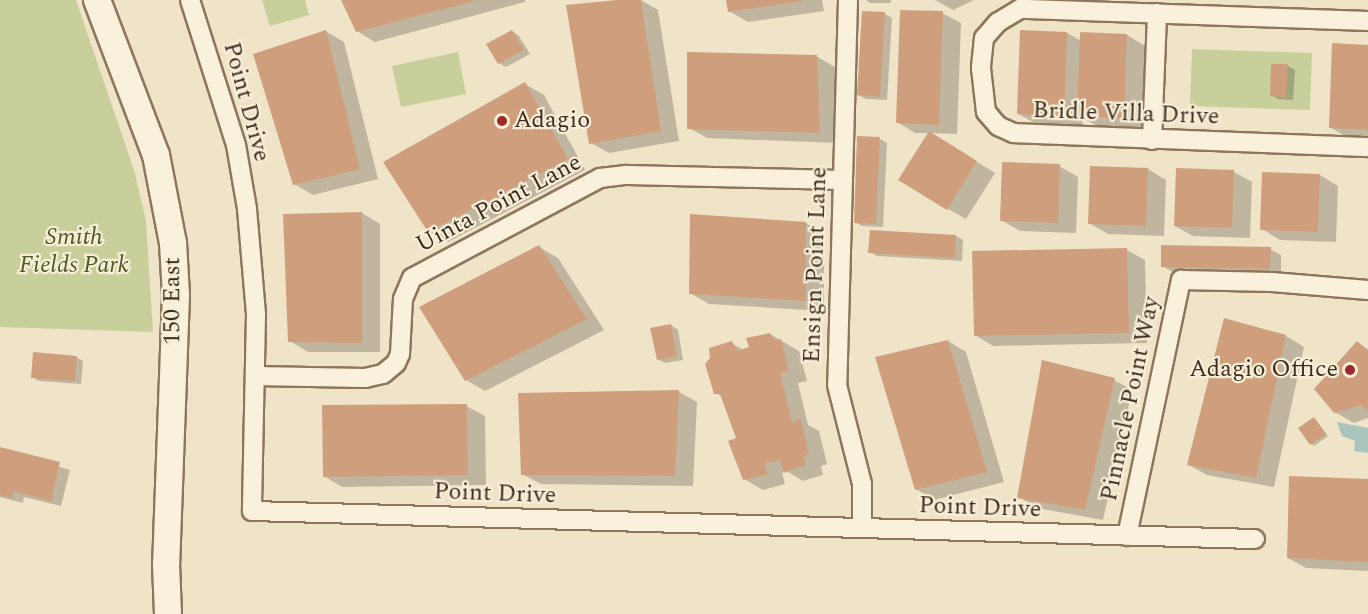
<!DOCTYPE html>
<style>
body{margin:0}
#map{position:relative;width:1368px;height:614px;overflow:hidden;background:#f0e4c8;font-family:Spectral,serif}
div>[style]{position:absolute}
.green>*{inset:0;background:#c9cf9b}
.water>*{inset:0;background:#a9c4bc}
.shadow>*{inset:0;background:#0003}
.building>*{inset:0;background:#cf9f7d}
.roads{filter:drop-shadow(2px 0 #8d765c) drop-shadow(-2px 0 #8d765c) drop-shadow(0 2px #8d765c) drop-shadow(0 -2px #8d765c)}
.street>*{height:18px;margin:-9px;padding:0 9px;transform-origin:9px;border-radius:9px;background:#faf1dc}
.secondary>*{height:26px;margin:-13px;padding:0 13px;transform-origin:13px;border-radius:13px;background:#faf1dc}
.dots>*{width:16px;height:16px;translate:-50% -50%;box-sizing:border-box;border:3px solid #f7eed8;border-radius:50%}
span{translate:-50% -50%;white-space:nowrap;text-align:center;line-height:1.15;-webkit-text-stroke:4.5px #f7eed8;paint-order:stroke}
.street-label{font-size:24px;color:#3d2e20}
.poi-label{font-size:24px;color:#3d2e20}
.left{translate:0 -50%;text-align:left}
.right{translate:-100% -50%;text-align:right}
.park-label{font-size:24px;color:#4d5a26;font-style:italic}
</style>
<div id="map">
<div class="green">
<div style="clip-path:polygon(0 0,76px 0,134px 170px,146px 221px,153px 332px,0 327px)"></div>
<div style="clip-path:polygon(262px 0,305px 0,309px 15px,270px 26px)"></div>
<div style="clip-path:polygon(1192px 49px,1312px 53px,1310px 110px,1190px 106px)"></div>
<div style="clip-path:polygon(458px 52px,466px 94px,401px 107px,392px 66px)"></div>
</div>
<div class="water">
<div style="clip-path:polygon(1337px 422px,1368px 428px,1368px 453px,1354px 451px,1355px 441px,1342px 436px)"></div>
</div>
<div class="shadow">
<div style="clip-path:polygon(343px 0,525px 0,525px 2px,375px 42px,357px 31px)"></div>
<div style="clip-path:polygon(632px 0,641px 0,658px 10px,679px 141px,609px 153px,591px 143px)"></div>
<div style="clip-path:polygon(727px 0,822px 0,824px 11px,748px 22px,729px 11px)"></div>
<div style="clip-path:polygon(866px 0,891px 0,891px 3px,870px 3px)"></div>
<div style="clip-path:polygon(935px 0,974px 0,953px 10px)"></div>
<div style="clip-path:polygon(942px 13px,961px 23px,957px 134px,930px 133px,995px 173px,966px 219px,948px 209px,929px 133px,915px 133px,897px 122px)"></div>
<div style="clip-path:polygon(885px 14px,892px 18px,887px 100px,866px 99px,858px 95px)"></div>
<div style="clip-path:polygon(325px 31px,344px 42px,378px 179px,313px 195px,294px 184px)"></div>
<div style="clip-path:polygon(512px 31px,519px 36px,530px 54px,506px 67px,499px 63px)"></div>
<div style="clip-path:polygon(1067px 33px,1081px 41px,1127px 35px,1145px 46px,1142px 128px,1097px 126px,1083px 118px,1082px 126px,1037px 124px,1018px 114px)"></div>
<div style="clip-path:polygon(1368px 46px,1368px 139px,1348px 138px,1330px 127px)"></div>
<div style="clip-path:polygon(816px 56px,835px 67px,838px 143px,707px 138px,689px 128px)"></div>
<div style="clip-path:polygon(1288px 66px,1295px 70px,1293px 100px,1278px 99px,1271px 95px)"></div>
<div style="clip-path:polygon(525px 84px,544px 95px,585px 170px,448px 242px,429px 231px)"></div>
<div style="clip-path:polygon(880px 139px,887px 143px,883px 227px,862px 226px,855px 222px)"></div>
<div style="clip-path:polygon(1059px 166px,1078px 177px,1076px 233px,1020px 231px,1001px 220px)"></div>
<div style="clip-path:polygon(1148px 169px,1166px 180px,1164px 236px,1108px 234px,1089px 223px)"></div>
<div style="clip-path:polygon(1234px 172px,1252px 182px,1250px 238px,1193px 236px,1175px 226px)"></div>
<div style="clip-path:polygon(1320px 175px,1338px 186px,1336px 242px,1280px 240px,1262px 229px)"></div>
<div style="clip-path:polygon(362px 213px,380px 224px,380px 352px,308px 352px,290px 341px)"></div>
<div style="clip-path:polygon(806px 223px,824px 234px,824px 311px,709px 304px,690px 293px)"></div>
<div style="clip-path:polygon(956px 236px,963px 240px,962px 261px,877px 256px,870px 252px)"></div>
<div style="clip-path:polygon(539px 247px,558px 258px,604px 330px,485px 391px,466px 380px)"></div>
<div style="clip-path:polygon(1270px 249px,1281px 255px,1281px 275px,1173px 272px,1162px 266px)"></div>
<div style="clip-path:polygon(1127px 250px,1145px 260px,1147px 343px,993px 346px,975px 335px,973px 253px)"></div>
<div style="clip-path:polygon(671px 325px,678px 330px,683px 360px,665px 363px,658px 359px)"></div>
<div style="clip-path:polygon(770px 334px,799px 351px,807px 381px,798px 383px,808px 425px,819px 431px,827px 464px,821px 466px,823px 475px,803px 481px,788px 472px,782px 473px,785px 484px,763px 490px,744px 479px,738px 439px,723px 397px,715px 393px,731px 343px,744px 350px)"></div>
<div style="clip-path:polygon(1286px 336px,1304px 347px,1274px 487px,1207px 475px,1189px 465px)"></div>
<div style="clip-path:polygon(948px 341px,966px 352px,1004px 482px,934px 500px,916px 489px)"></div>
<div style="clip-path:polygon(1358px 343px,1368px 349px,1368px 418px,1354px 423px,1335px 412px)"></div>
<div style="clip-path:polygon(76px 357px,83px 361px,81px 384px,39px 381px,32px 377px)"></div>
<div style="clip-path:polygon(1114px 380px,1132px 390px,1103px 520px,1037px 508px,1019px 497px)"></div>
<div style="clip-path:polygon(679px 392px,697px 402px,693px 486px,541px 484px,522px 474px)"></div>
<div style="clip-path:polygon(466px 406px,485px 416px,486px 485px,342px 487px,324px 476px)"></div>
<div style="clip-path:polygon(1314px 418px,1328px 436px,1314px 446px,1311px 444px)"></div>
<div style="clip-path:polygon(0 449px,70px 470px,61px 506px,24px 497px,23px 503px,0 497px)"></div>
<div style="clip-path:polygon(1368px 481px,1368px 571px,1306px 568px,1288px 558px)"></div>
</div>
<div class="building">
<div style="clip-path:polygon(341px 0,474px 0,474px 1px,356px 32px)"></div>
<div style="clip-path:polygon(617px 0,641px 0,661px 131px,589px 144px,566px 5px)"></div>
<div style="clip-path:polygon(726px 0,802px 0,802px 1px,728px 12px)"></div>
<div style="clip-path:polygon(900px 10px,943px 11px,939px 125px,896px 123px)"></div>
<div style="clip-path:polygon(862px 11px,885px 12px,880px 97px,857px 95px)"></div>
<div style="clip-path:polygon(326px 30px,360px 169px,293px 185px,253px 54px)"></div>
<div style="clip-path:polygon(512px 30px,524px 50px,498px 64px,486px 44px)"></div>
<div style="clip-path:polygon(1020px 30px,1067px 32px,1064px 116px,1017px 114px)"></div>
<div style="clip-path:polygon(1080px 32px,1127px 34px,1124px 118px,1077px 116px)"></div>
<div style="clip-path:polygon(1332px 43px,1368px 45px,1368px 130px,1329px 128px)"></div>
<div style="clip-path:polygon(687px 52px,817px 55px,820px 133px,687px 129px)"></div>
<div style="clip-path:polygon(1271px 64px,1288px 64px,1286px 97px,1270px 96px)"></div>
<div style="clip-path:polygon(525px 82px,568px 159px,428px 232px,383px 162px)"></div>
<div style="clip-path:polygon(929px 131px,977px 161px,947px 210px,898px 180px)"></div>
<div style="clip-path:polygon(857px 136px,880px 137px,876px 224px,854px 223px)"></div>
<div style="clip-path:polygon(1002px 162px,1060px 164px,1058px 223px,1000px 221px)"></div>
<div style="clip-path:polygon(1090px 166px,1148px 168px,1146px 226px,1088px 224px)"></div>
<div style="clip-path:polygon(1176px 168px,1234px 170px,1232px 228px,1174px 226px)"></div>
<div style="clip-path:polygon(1262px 172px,1320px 174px,1318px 232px,1260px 230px)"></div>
<div style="clip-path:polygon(362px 212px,362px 343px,288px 342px,283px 214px)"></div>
<div style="clip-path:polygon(690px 214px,806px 222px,806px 301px,689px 294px)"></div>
<div style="clip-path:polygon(870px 230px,956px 235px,955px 258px,868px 253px)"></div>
<div style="clip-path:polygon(539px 245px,587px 319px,465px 381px,419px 307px)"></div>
<div style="clip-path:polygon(1161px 245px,1271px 247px,1270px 269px,1161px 267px)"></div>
<div style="clip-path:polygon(1127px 248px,1129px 333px,974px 336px,972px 251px)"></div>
<div style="clip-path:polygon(1224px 318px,1286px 335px,1256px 478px,1187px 465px)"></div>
<div style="clip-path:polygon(671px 324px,677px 356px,657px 360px,650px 328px)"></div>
<div style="clip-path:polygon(770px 333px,775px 340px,781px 339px,789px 370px,780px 373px,792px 422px,801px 419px,809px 454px,803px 456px,806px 465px,784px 472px,780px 460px,764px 463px,768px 474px,743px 480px,728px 441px,736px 438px,720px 394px,714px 394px,705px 364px,710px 358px,709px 348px,732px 341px,737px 351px,749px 347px,746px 338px)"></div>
<div style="clip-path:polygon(948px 340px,987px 472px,915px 490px,875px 357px)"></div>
<div style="clip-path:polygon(1357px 341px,1368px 351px,1368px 411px,1361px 405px,1334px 413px,1314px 389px)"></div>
<div style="clip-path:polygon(33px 352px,77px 356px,75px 381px,31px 378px)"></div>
<div style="clip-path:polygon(1042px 360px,1115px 378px,1085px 510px,1017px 498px)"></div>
<div style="clip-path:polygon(679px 390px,675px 476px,521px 475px,518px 393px)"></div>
<div style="clip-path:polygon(467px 404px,468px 475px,323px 477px,322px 405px)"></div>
<div style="clip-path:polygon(1314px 417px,1326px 434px,1310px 445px,1298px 428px)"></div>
<div style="clip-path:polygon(0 447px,60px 462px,51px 501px,13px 491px,12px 498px,0 495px)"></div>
<div style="clip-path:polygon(1289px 476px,1368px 479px,1368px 562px,1287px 558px)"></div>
</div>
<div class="roads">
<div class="street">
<div style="left:190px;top:0;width:152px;rotate:72.4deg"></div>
<div style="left:236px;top:145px;width:65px;rotate:80.2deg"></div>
<div style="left:247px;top:209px;width:106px;rotate:85.1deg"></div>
<div style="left:256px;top:315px;width:196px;rotate:91.2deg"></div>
<div style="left:252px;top:511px;width:1003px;rotate:1.6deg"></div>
<div style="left:848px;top:0;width:385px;rotate:91.6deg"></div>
<div style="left:837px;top:385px;width:102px;rotate:75.8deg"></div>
<div style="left:862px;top:484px;width:44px;rotate:90deg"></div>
<div style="left:1368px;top:21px;width:348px;rotate:-178deg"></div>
<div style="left:1020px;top:9px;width:26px;rotate:149deg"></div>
<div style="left:998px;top:22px;width:21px;rotate:131deg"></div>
<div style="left:984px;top:38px;width:30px;rotate:96deg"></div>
<div style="left:981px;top:68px;width:44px;rotate:83.5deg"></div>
<div style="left:986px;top:112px;width:18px;rotate:49deg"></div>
<div style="left:998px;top:126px;width:17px;rotate:24deg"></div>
<div style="left:1014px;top:133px;width:354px;rotate:2.3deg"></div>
<div style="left:1152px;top:140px;width:127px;rotate:-87.7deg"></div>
<div style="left:255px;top:376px;width:110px;rotate:1deg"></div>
<div style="left:365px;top:378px;width:18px;rotate:-13deg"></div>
<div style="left:383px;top:374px;width:17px;rotate:-40deg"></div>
<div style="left:396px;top:363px;width:10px;rotate:-66deg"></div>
<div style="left:400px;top:354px;width:55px;rotate:-86.9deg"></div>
<div style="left:403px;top:299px;width:23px;rotate:-67deg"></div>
<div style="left:412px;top:278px;width:213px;rotate:-28deg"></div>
<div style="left:600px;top:178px;width:26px;rotate:-7deg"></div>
<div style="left:626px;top:175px;width:217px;rotate:1.3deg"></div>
<div style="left:1127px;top:536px;width:262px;rotate:-78.1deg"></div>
<div style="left:1181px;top:280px;width:91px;rotate:1.3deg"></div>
<div style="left:1272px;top:282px;width:96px;rotate:4.8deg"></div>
</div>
<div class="secondary">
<div style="left:97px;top:0;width:166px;rotate:69.2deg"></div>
<div style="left:156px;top:155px;width:90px;rotate:79.1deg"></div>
<div style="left:173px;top:243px;width:52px;rotate:86.7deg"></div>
<div style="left:176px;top:295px;width:269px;rotate:92.1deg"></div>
<div style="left:166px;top:564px;width:50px;rotate:87.7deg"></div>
</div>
</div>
<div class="dots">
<div style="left:502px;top:121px;background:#9e2a2b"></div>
<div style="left:1350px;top:370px;background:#9e2a2b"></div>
</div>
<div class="street-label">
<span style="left:246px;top:102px;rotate:75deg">Point Drive</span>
<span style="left:1126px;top:114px;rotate:2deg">Bridle Villa Drive</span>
<span style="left:499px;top:204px;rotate:-28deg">Uinta Point Lane</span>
<span style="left:816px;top:265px;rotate:-88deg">Ensign Point Lane</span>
<span style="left:173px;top:301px;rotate:-90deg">150 East</span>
<span style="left:1131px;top:399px;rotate:-78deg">Pinnacle Point Way</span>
<span style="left:495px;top:494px;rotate:2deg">Point Drive</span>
<span style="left:980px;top:508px;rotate:2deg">Point Drive</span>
</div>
<div class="poi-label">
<span class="left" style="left:514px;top:121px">Adagio</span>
<span class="right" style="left:1338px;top:370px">Adagio Office</span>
</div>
<div class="park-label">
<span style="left:74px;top:252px">Smith<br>Fields Park</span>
</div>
</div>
